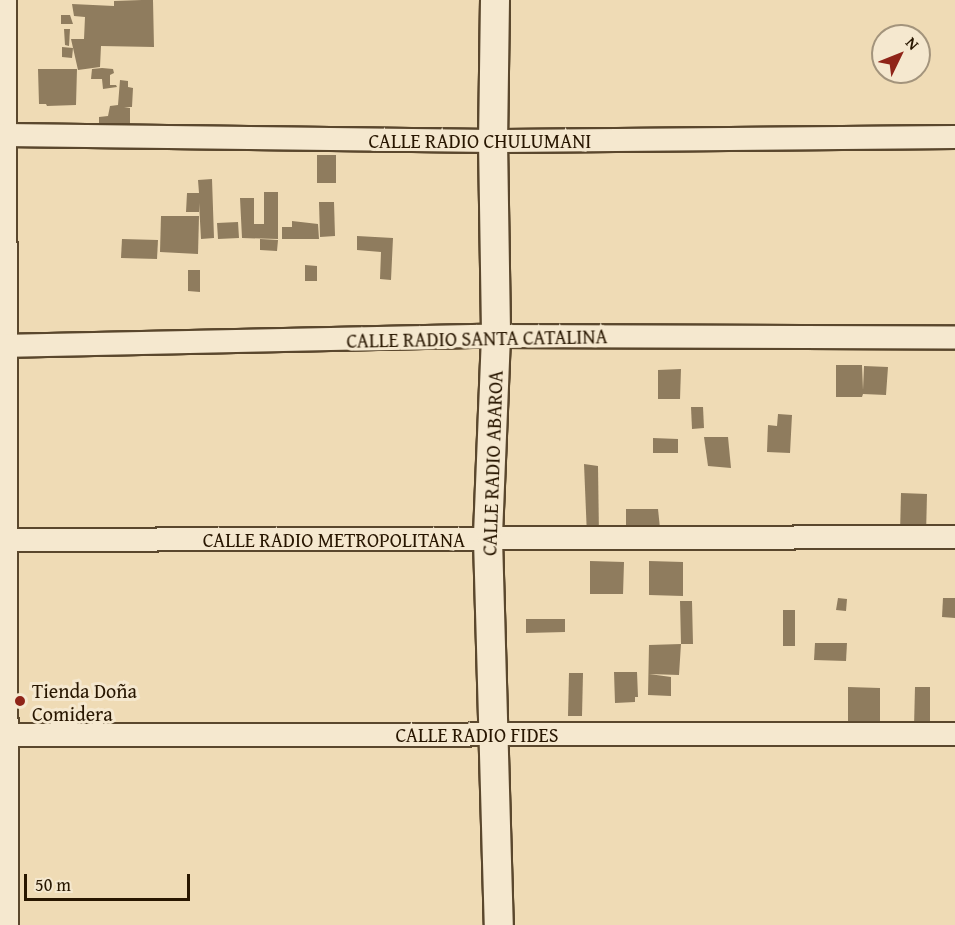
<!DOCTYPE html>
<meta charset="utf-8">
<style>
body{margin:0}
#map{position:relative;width:955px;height:925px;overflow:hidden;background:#efdbb5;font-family:"Gentium Book Plus",serif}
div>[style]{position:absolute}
.building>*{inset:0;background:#8f7c5e}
.roads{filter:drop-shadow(2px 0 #5a472d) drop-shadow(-2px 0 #5a472d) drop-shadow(0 2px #5a472d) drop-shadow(0 -2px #5a472d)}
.minor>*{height:22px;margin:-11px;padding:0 11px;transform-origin:11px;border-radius:11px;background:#f5e8cf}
.tertiary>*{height:28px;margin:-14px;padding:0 14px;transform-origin:14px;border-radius:14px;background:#f5e8cf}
.dots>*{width:16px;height:16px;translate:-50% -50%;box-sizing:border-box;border:3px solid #f5e8cf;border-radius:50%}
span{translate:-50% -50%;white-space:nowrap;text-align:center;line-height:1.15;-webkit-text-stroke:6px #f5e8cf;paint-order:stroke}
.street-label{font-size:20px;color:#281600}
.poi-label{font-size:20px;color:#281600}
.left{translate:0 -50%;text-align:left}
.north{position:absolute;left:871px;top:24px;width:60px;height:60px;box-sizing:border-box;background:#f5e8cf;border:2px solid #a3947c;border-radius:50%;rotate:47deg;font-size:16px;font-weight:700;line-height:24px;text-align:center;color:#281600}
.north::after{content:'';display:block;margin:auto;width:21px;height:27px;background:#8f2418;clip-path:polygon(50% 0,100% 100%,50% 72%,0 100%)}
.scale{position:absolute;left:24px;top:874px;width:166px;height:27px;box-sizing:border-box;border:3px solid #281600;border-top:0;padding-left:8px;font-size:18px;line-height:21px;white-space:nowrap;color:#281600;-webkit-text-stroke:4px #f5e8cf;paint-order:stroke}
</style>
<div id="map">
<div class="building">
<div style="clip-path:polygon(142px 0,153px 0,154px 47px,101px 46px,100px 67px,78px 70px,71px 39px,84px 39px,85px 17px,74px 16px,72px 4px,114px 6px,114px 1px)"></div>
<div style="clip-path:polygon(61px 15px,70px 15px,73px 24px,61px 24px)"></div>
<div style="clip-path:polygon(64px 29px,70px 29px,69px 46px,65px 45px)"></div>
<div style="clip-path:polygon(62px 47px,73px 48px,72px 58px,62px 57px)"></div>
<div style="clip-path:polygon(102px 68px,113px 69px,114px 73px,110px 75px,110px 85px,116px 85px,117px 87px,103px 89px,102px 79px,91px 79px,92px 69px)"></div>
<div style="clip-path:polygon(38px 69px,77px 69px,76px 105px,47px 106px,46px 104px,39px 104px)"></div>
<div style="clip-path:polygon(120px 80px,128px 81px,128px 87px,133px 88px,132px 107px,124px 107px,130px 108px,130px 127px,99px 132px,99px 117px,108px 116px,110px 106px,118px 105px)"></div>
<div style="clip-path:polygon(317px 155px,336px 155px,336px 183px,317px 183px)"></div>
<div style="clip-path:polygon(212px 179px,214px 238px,201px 239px,199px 203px,199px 212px,186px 212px,187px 193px,199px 193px,198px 180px)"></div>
<div style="clip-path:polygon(264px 192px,278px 192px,278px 239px,242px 238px,240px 198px,254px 198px,254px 224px,264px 224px)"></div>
<div style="clip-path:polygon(319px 202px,334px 202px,335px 236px,320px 237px)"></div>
<div style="clip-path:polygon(161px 216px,199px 216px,198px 254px,160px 252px)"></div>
<div style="clip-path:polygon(292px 221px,318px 224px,319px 239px,282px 239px,282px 227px,292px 227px)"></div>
<div style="clip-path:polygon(238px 222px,239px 238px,218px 239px,217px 223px)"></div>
<div style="clip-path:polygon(357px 236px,393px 238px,391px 280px,380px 279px,381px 252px,357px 250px)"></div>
<div style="clip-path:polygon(122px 239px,158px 240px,157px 259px,121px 258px)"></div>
<div style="clip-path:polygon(260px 239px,278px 240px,277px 251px,260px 250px)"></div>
<div style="clip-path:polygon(305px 265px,317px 266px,317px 281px,305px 281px)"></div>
<div style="clip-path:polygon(188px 270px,200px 270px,200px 292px,188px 291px)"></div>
<div style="clip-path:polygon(836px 365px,862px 365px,863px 390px,864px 366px,888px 367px,886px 395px,863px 394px,862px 397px,836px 397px)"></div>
<div style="clip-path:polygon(681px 369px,680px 399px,658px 399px,658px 370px)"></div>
<div style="clip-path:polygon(691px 407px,703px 407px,704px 428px,692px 429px)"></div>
<div style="clip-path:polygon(778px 414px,792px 415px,790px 453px,767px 452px,768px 425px,777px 426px)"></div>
<div style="clip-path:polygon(704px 437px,728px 437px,731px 468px,708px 466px)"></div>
<div style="clip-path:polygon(653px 438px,678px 439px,678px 453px,653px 453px)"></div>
<div style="clip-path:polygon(584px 464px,598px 466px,599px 536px,587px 536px)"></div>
<div style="clip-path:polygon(901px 493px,927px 494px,926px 535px,900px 534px)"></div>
<div style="clip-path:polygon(626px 509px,658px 509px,661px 538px,626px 538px)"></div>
<div style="clip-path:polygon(590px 561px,624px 562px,623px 594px,590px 594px)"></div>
<div style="clip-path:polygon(649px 561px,683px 562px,683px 596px,649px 595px)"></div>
<div style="clip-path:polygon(838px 598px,847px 599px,846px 611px,836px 610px)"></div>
<div style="clip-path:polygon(943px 598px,955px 598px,955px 618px,942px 617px)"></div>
<div style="clip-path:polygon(680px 601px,692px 601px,693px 644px,681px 644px,679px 675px,649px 674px,671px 677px,671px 696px,648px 695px,649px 645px,681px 644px)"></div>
<div style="clip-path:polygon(783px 610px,795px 610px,795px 646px,783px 646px)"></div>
<div style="clip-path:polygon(526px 619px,565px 619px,565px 632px,526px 633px)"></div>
<div style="clip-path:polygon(815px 643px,847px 643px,846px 661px,814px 660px)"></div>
<div style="clip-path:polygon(614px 672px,637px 672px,638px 697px,635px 697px,635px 702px,615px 703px)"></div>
<div style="clip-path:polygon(569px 673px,583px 673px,582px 716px,568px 716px)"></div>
<div style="clip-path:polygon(848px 687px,880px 688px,880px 728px,848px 728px)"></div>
<div style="clip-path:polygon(915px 687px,930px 687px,930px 727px,914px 727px)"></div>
</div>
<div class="roads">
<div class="minor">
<div style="left:5px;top:0;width:925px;rotate:89.88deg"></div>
<div style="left:5px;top:135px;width:488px;rotate:0.7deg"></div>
<div style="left:493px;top:141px;width:462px;rotate:-0.5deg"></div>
<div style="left:0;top:346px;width:496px;rotate:-1.2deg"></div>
<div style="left:496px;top:336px;width:459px;rotate:0.2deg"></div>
<div style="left:0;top:540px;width:955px;rotate:-0.18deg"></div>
<div style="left:0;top:735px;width:955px;rotate:-0.06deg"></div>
</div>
<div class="tertiary">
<div style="left:495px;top:0;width:141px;rotate:90.8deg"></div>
<div style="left:493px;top:141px;width:195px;rotate:89.1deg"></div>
<div style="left:496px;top:336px;width:203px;rotate:92.3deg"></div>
<div style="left:488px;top:539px;width:386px;rotate:88.4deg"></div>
</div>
</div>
<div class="dots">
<div style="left:20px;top:701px;background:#8f2418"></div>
</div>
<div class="street-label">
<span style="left:480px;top:140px">CALLE RADIO CHULUMANI</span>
<span style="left:477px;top:338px;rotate:-1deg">CALLE RADIO SANTA CATALINA</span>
<span style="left:492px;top:463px;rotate:-88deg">CALLE RADIO ABAROA</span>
<span style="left:334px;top:539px">CALLE RADIO METROPOLITANA</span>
<span style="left:477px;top:734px">CALLE RADIO FIDES</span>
</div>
<div class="poi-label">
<span class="left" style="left:32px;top:702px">Tienda Doña<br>Comidera</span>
</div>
<div class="north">N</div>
<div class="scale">50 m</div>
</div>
